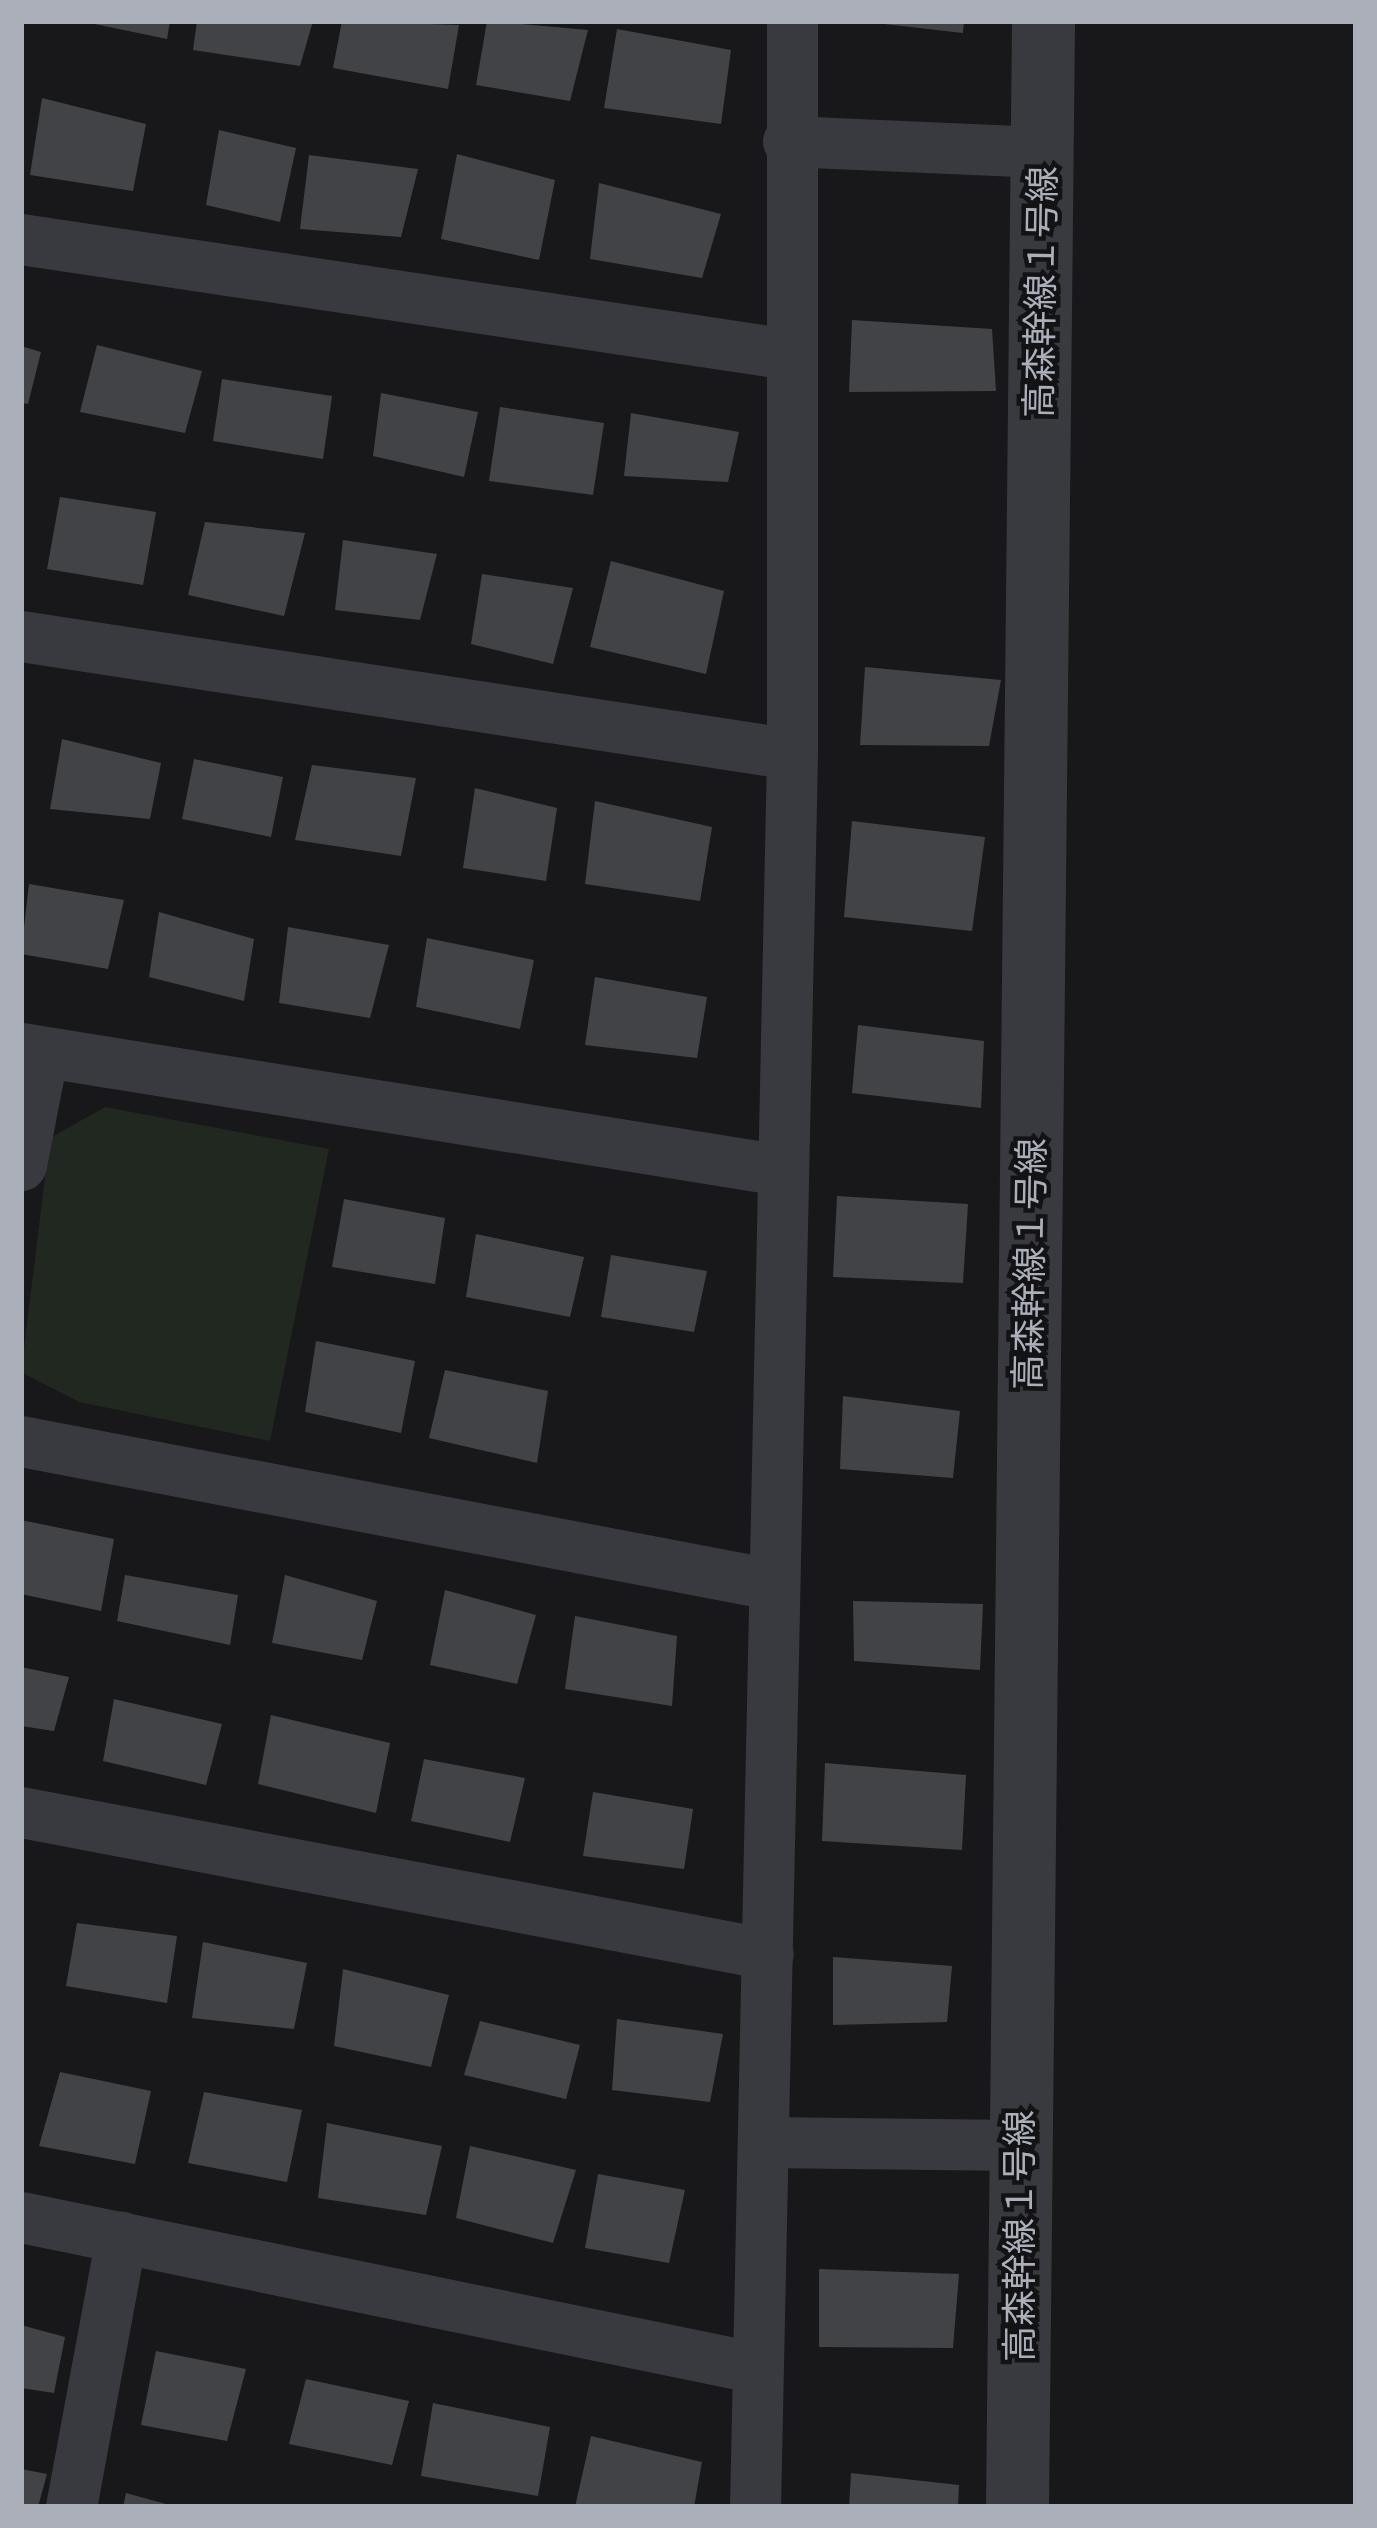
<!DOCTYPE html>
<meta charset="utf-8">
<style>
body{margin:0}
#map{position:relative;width:1377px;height:2528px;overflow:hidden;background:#18181a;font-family:Ubuntu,"Noto Sans JP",sans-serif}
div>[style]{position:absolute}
.green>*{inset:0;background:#202820}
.building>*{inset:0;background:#424347}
.minor>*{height:51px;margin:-25.5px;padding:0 25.5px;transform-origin:25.5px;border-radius:25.5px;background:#393a3f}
.tertiary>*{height:63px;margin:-31.5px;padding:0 31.5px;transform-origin:31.5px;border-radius:31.5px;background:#393a3f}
span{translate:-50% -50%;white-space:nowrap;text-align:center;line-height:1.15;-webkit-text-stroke:9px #131315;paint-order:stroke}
.street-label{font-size:36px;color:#aaafba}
.frame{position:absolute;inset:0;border:24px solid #aaafba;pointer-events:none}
</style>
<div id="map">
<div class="green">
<div style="clip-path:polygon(105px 1107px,329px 1149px,270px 1441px,79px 1402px,21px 1372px,50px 1138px)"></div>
</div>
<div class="building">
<div style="clip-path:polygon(80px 21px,170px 21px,167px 39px)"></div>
<div style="clip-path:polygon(197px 21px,313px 21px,300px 66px,193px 50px)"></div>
<div style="clip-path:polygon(342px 21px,459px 25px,448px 89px,333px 68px)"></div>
<div style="clip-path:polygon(487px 21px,588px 30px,570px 101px,476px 85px)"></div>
<div style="clip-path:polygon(858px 21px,964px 21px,963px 33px)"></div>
<div style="clip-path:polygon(617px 29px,731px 50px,721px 124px,604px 108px)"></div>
<div style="clip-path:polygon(42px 98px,146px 124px,133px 191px,30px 175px)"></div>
<div style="clip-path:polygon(219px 130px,296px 148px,280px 222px,206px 205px)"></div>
<div style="clip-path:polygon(457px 154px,555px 180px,539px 260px,441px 239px)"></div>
<div style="clip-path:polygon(309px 155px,418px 169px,401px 237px,300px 229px)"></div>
<div style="clip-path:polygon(599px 183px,721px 214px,702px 278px,590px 259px)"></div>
<div style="clip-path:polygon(852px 320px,992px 329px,996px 391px,849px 392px)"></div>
<div style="clip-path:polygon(97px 345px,202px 371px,185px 433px,80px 412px)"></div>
<div style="clip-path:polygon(21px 346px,41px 352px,28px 404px,21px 403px)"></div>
<div style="clip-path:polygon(222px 379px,332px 396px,323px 459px,213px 441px)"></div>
<div style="clip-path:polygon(381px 393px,478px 412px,464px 477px,373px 456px)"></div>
<div style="clip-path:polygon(500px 407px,604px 423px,593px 495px,489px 481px)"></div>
<div style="clip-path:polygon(631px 413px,739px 432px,728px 482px,624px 476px)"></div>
<div style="clip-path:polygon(60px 497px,156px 512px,143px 585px,47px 569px)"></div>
<div style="clip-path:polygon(205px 522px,305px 533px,284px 616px,188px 595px)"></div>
<div style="clip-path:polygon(343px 540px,437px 554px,420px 620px,335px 610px)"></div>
<div style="clip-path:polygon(611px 561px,724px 591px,706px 674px,590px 647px)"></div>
<div style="clip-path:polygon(482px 574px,573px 588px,553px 664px,471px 644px)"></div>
<div style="clip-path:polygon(865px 667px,1001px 680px,989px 746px,860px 745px)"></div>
<div style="clip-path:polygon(62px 739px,161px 763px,150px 819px,50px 809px)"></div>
<div style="clip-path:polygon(194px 759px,283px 777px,271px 837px,182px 819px)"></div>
<div style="clip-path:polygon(312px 765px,416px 778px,401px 856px,295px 840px)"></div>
<div style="clip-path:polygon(475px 788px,557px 808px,546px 881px,463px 868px)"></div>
<div style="clip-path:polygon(595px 801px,712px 827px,700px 901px,585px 884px)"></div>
<div style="clip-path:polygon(852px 821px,985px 837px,972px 931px,844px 917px)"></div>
<div style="clip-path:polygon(29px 884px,124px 900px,108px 969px,21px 954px)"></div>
<div style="clip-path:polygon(159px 912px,254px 939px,244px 1001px,149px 977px)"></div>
<div style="clip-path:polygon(288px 927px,389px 945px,370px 1018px,279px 1003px)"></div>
<div style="clip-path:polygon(427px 938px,534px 960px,520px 1029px,416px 1007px)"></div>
<div style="clip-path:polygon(595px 977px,707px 997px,697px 1058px,585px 1045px)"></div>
<div style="clip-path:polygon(858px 1025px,984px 1041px,981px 1108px,852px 1093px)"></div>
<div style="clip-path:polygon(837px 1196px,968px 1204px,963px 1283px,833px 1277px)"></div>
<div style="clip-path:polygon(344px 1199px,445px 1218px,435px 1284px,332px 1267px)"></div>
<div style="clip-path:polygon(476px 1234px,584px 1257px,570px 1317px,466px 1297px)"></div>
<div style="clip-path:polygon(611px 1255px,707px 1271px,694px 1332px,601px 1317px)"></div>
<div style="clip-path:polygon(316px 1341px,415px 1361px,401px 1433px,305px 1412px)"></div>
<div style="clip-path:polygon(445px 1370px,548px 1391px,537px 1463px,429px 1438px)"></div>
<div style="clip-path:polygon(843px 1396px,960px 1411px,953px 1478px,840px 1469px)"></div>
<div style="clip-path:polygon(21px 1520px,114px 1539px,101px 1611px,21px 1594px)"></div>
<div style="clip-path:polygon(125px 1575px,238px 1595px,230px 1645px,117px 1621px)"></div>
<div style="clip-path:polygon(285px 1575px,377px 1601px,362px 1660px,272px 1643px)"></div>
<div style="clip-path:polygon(445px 1590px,536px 1615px,517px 1684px,430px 1665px)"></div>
<div style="clip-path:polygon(853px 1601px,983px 1604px,980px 1670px,854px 1661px)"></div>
<div style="clip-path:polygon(575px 1616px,677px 1636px,672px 1706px,565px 1689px)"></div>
<div style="clip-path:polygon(21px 1667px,69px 1677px,54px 1731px,21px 1726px)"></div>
<div style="clip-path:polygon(114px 1699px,222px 1724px,206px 1785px,103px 1761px)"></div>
<div style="clip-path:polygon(271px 1715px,390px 1743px,376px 1813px,258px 1784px)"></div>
<div style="clip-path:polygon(424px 1759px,525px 1778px,510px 1842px,411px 1821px)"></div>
<div style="clip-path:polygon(825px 1763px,966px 1775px,962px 1850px,822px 1841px)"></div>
<div style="clip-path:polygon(593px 1792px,693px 1809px,684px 1869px,583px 1856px)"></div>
<div style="clip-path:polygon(77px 1923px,177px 1936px,167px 2003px,66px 1986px)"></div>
<div style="clip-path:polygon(203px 1942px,307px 1963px,294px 2029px,192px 2018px)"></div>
<div style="clip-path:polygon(833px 1957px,952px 1966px,947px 2022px,833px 2025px)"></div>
<div style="clip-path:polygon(343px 1969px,449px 1995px,431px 2067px,334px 2046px)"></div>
<div style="clip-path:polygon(617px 2019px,723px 2034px,710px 2102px,612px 2090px)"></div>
<div style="clip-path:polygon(480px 2021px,580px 2045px,566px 2099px,464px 2075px)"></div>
<div style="clip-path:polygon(60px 2072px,151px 2091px,135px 2164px,39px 2146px)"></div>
<div style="clip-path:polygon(204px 2092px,302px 2110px,287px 2182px,188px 2163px)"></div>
<div style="clip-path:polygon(327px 2123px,442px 2146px,426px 2215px,318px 2198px)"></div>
<div style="clip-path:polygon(470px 2146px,576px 2170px,553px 2243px,456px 2218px)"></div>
<div style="clip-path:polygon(598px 2174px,685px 2190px,669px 2263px,585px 2248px)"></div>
<div style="clip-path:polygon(819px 2269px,959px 2274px,953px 2348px,819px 2347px)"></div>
<div style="clip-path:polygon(21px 2325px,65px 2337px,54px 2393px,21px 2388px)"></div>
<div style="clip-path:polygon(156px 2351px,246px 2369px,227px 2441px,141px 2425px)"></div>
<div style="clip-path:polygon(306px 2379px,409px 2401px,392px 2465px,289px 2444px)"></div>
<div style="clip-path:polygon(433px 2403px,550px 2427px,538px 2496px,421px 2476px)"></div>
<div style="clip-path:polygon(591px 2436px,702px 2462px,694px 2507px,575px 2507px)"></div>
<div style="clip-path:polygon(21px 2469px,47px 2474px,38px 2507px,21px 2507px)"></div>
<div style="clip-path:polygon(851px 2473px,959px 2485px,958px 2507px,849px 2507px)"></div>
<div style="clip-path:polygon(126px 2493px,173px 2506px,173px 2507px,123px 2507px)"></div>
</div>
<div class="minor">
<div style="left:788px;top:141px;width:254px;rotate:2.5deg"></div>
<div style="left:21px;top:239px;width:777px;rotate:8.52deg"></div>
<div style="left:21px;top:636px;width:780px;rotate:8.7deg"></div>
<div style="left:21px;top:1048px;width:771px;rotate:9.11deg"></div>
<div style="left:21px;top:1165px;width:115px;rotate:-79deg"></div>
<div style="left:21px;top:1441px;width:764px;rotate:10.79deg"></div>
<div style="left:21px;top:1812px;width:760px;rotate:10.76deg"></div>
<div style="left:763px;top:2142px;width:256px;rotate:0.7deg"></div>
<div style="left:21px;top:2217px;width:752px;rotate:11.58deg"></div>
<div style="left:71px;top:2507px;width:275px;rotate:-79.5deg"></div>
<div style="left:755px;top:2507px;width:1753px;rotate:-88.79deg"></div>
<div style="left:792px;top:754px;width:733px;rotate:-90deg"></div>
</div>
<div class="tertiary">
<div style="left:1017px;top:2507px;width:2486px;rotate:-89.4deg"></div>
</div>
<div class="street-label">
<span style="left:1040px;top:292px;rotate:-89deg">高森幹線１号線</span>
<span style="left:1029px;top:1264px;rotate:-89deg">高森幹線１号線</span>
<span style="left:1019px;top:2236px;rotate:-90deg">高森幹線１号線</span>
</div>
<div class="frame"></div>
</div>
